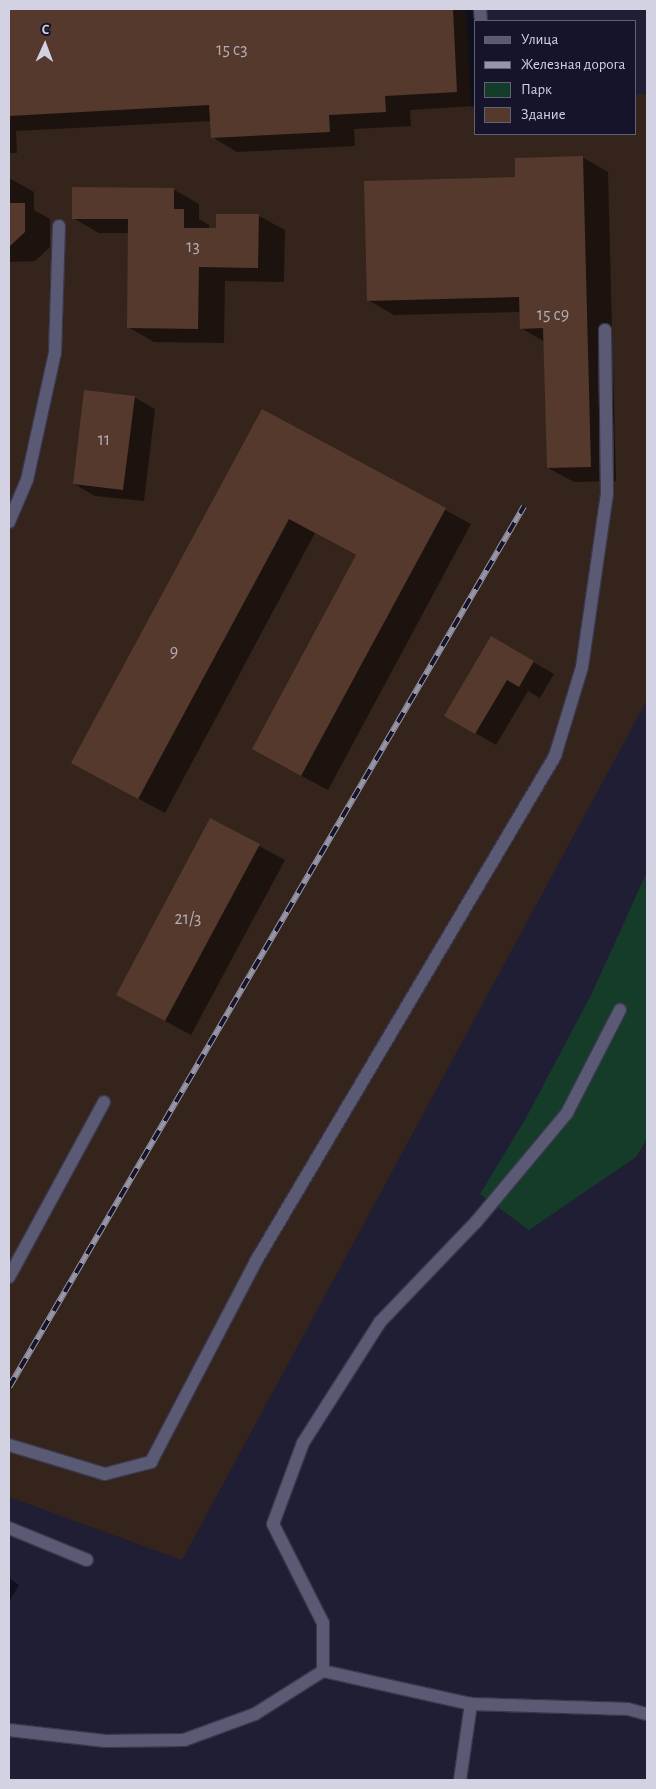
<!DOCTYPE html>
<meta charset="utf-8">
<style>
body{margin:0}
#map{position:relative;width:656px;height:1789px;overflow:hidden;background:#1f1e35;font-family:"Alegreya Sans",sans-serif}
div>[style]{position:absolute}
.industrial>*{inset:0;background:#35241b}
.green>*{inset:0;background:#153c28}
.shadow>*{inset:0;background:#0007}
.building>*{inset:0;background:#54392c}
.roads{filter:drop-shadow(1px 0 #3a384c) drop-shadow(-1px 0 #3a384c) drop-shadow(0 1px #3a384c) drop-shadow(0 -1px #3a384c)}
.service>*{height:12px;margin:-6px;padding:0 6px;transform-origin:6px;border-radius:6px;background:#5a5a75}
.minor>*{height:12px;margin:-6px;padding:0 6px;transform-origin:6px;border-radius:6px;background:#5a5a75}
.rail>*{height:5.5px;margin-top:-2.75px;transform-origin:0;background:repeating-linear-gradient(90deg,#16142b 0 11px,#9696a9 0 22px);box-sizing:border-box;border-block:1px solid #9696a9}
span{translate:-50% -50%;white-space:nowrap;text-align:center;line-height:1.15;-webkit-text-stroke:5px #16142b;paint-order:stroke}
.number-label{font-size:18px;color:#b2acb5}
.number-label span{-webkit-text-stroke-width:0}
.frame{position:absolute;inset:0;border:10px solid #d2d2e3;pointer-events:none}
.legend{position:absolute;left:474px;top:20px;width:162px;height:115px;box-sizing:border-box;background:#16142b;border:1px solid #616075;margin:0;padding:6px 9px;list-style:none;font-size:15px;color:#d2d2e3}
.legend li{display:flex;align-items:center;gap:10px;height:25px}
.legend b{width:25px;border:1px solid #616075}
.north{position:absolute;left:20px;top:20px;width:50px;height:50px;-webkit-text-stroke:4px #16142b;paint-order:stroke;rotate:2deg;font-size:14px;font-weight:700;line-height:20px;text-align:center;color:#d2d2e3}
.north::after{content:'';display:block;margin:auto;width:18px;height:22px;background:#d2d2e3;clip-path:polygon(50% 0,100% 100%,50% 72%,0 100%)}
</style>
<div id="map">
<div class="industrial">
<div style="clip-path:polygon(9px 9px,466px 9px,471px 109px,475px 109px,475px 134px,635px 134px,635px 95px,647px 94px,647px 700px,182px 1560px,9px 1497px)"></div>
</div>
<div class="green">
<div style="clip-path:polygon(647px 872px,647px 1139px,636px 1157px,529px 1230px,480px 1194px,526px 1118px,592px 993px)"></div>
</div>
<div class="shadow">
<div style="clip-path:polygon(9px 9px,477px 9px,475px 21px,475px 106px,410px 110px,411px 126px,354px 129px,355px 146px,237px 152px,212px 137px,211px 121px,16px 131px,17px 153px,9px 153px)"></div>
<div style="clip-path:polygon(582px 157px,608px 172px,616px 481px,574px 482px,548px 468px,545px 342px,521px 328px,520px 312px,394px 315px,368px 300px,517px 178px)"></div>
<div style="clip-path:polygon(9px 178px,34px 192px,34px 210px,50px 219px,50px 247px,35px 261px,9px 262px)"></div>
<div style="clip-path:polygon(173px 189px,199px 204px,199px 219px,209px 225px,209px 229px,217px 229px,259px 216px,285px 230px,284px 282px,225px 281px,224px 343px,154px 342px,128px 327px,129px 233px,99px 233px,73px 218px)"></div>
<div style="clip-path:polygon(134px 397px,155px 409px,144px 501px,95px 496px,74px 484px)"></div>
<div style="clip-path:polygon(262px 411px,471px 524px,328px 790px,279px 764px,357px 556px,315px 533px,165px 813px,99px 777px)"></div>
<div style="clip-path:polygon(491px 637px,554px 674px,540px 698px,528px 691px,496px 745px,446px 716px)"></div>
<div style="clip-path:polygon(211px 820px,285px 860px,191px 1035px,143px 1009px)"></div>
<div style="clip-path:polygon(9px 1578px,19px 1585px,9px 1602px)"></div>
</div>
<div class="building">
<div style="clip-path:polygon(9px 9px,453px 9px,457px 92px,385px 96px,386px 112px,329px 115px,330px 132px,211px 138px,209px 105px,9px 116px)"></div>
<div style="clip-path:polygon(583px 156px,591px 467px,547px 468px,543px 328px,520px 329px,519px 297px,367px 301px,364px 181px,515px 177px,515px 158px)"></div>
<div style="clip-path:polygon(72px 187px,174px 188px,174px 209px,184px 209px,184px 228px,216px 228px,216px 214px,259px 214px,258px 268px,199px 267px,198px 329px,127px 328px,128px 219px,72px 219px)"></div>
<div style="clip-path:polygon(9px 203px,25px 203px,25px 232px,9px 247px)"></div>
<div style="clip-path:polygon(84px 390px,135px 396px,123px 490px,73px 484px)"></div>
<div style="clip-path:polygon(262px 409px,446px 508px,301px 776px,252px 749px,356px 555px,289px 519px,138px 799px,71px 763px)"></div>
<div style="clip-path:polygon(491px 636px,534px 661px,519px 687px,507px 680px,475px 734px,444px 716px)"></div>
<div style="clip-path:polygon(210px 818px,260px 844px,165px 1021px,116px 995px)"></div>
</div>
<div class="roads">
<div class="service">
<div style="left:9px;top:1277px;width:199px;rotate:-61.5deg"></div>
<div style="left:9px;top:1445px;width:100px;rotate:16.8deg"></div>
<div style="left:105px;top:1474px;width:48px;rotate:-14.6deg"></div>
<div style="left:151px;top:1462px;width:227px;rotate:-62.4deg"></div>
<div style="left:256px;top:1261px;width:587px;rotate:-59.37deg"></div>
<div style="left:555px;top:756px;width:93px;rotate:-73.1deg"></div>
<div style="left:582px;top:667px;width:175px;rotate:-81.8deg"></div>
<div style="left:607px;top:494px;width:164px;rotate:-90.7deg"></div>
</div>
<div class="minor">
<div style="left:480px;top:9px;width:12px;rotate:85deg"></div>
<div style="left:9px;top:522px;width:46px;rotate:-66.8deg"></div>
<div style="left:27px;top:480px;width:130px;rotate:-77.6deg"></div>
<div style="left:55px;top:353px;width:127px;rotate:-88.2deg"></div>
<div style="left:9px;top:1528px;width:84px;rotate:22.3deg"></div>
<div style="left:323px;top:1671px;width:48px;rotate:-90deg"></div>
<div style="left:323px;top:1623px;width:111px;rotate:-116.8deg"></div>
<div style="left:273px;top:1524px;width:86px;rotate:-69.7deg"></div>
<div style="left:303px;top:1443px;width:143px;rotate:-57.5deg"></div>
<div style="left:380px;top:1322px;width:139px;rotate:-46.2deg"></div>
<div style="left:476px;top:1222px;width:142px;rotate:-50.1deg"></div>
<div style="left:567px;top:1113px;width:116px;rotate:-62.8deg"></div>
<div style="left:9px;top:1730px;width:97px;rotate:6.5deg"></div>
<div style="left:105px;top:1741px;width:79px;rotate:-0.7deg"></div>
<div style="left:184px;top:1740px;width:76px;rotate:-20.1deg"></div>
<div style="left:255px;top:1714px;width:80px;rotate:-32.3deg"></div>
<div style="left:323px;top:1671px;width:152px;rotate:12.6deg"></div>
<div style="left:471px;top:1704px;width:157px;rotate:1.8deg"></div>
<div style="left:628px;top:1709px;width:20px;rotate:15deg"></div>
<div style="left:460px;top:1780px;width:77px;rotate:-81.8deg"></div>
</div>
</div>
<div class="rail">
<div style="left:9px;top:1387px;width:1020px;rotate:-59.69deg"></div>
</div>
<div class="number-label">
<span style="left:232px;top:50px">15 с3</span>
<span style="left:193px;top:247px">13</span>
<span style="left:553px;top:315px">15 с9</span>
<span style="left:104px;top:440px">11</span>
<span style="left:174px;top:652px">9</span>
<span style="left:188px;top:919px">21/3</span>
</div>
<div class="frame"></div>
<ul class="legend">
<li><b style="height:6px;background:#5a5a75"></b>Улица</li>
<li><b style="height:6px;background:#9696a9"></b>Железная дорога</li>
<li><b style="height:14px;background:#153c28"></b>Парк</li>
<li><b style="height:14px;background:#54392c"></b>Здание</li>
</ul>
<div class="north">С</div>
</div>
